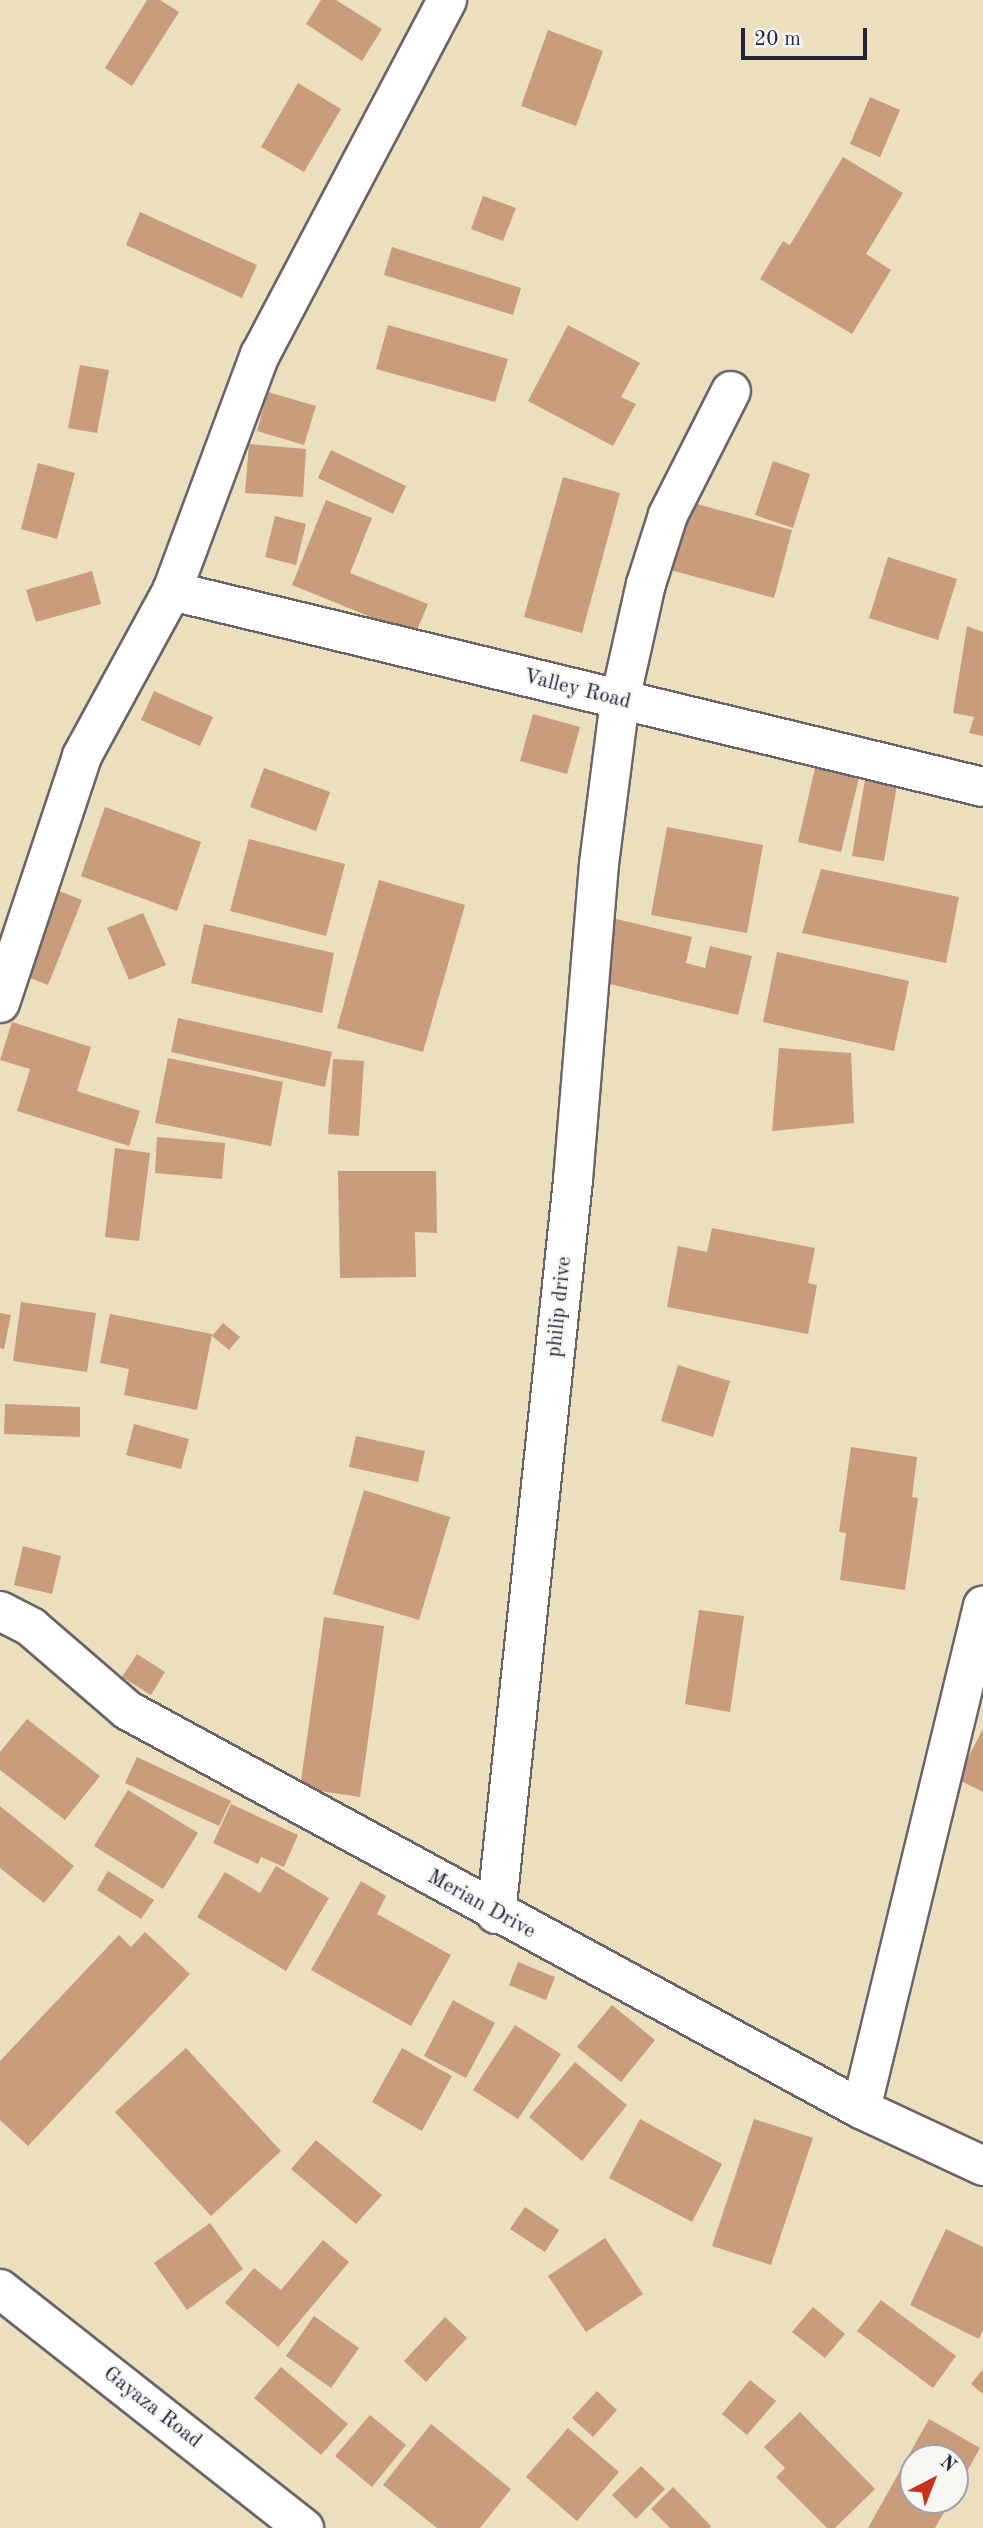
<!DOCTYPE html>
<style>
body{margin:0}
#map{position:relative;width:983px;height:2528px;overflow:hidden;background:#ecdfbe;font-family:"Old Standard TT",serif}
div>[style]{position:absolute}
.building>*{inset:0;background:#c99c7b}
.roads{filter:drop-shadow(2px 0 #696469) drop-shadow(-2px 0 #696469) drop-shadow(0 2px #696469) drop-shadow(0 -2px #696469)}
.minor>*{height:38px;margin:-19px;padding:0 19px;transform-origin:19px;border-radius:19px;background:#fff}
.major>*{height:38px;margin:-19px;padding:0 19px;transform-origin:19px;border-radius:19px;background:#fff}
span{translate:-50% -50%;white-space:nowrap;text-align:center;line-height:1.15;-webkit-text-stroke:5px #f6f6f2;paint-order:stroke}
.street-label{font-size:21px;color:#22223b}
.north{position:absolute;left:899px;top:2444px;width:70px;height:70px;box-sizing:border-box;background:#f6f6f2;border:2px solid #a1a1a9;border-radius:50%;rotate:42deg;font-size:19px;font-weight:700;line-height:28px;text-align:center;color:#22223b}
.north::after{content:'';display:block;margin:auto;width:24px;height:32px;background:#c8321e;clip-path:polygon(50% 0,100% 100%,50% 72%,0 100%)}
.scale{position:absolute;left:741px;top:28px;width:126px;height:32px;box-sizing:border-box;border:4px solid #22223b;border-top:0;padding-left:9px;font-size:21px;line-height:24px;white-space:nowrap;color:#22223b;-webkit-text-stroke:5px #f6f6f2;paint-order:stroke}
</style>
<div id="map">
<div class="building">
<div style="clip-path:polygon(147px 0,160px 0,179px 12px,132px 86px,105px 68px)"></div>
<div style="clip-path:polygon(321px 0,336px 0,382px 29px,362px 61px,306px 24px)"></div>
<div style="clip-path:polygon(548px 30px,603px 51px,576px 126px,521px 106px)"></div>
<div style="clip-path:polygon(298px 83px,341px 109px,304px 172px,261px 147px)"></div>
<div style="clip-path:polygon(870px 97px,900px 110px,880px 157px,850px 144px)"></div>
<div style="clip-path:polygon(843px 157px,903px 193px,866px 254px,891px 270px,852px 334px,760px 279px,783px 241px,790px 245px)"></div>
<div style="clip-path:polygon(483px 196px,516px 208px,503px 241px,471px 229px)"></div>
<div style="clip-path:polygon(140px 212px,257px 265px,242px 298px,126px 245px)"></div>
<div style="clip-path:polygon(392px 247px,521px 288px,513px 315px,384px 275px)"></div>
<div style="clip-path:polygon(388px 325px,508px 359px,495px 402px,376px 369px)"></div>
<div style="clip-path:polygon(568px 325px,640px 363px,621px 397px,636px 404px,613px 446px,528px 401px)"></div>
<div style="clip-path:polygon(80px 365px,109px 370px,97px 433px,68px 428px)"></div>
<div style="clip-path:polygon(268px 392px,316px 406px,304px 445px,257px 431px)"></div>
<div style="clip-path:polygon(249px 444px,306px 449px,303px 497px,245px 493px)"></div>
<div style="clip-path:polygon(331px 450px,406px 486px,393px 514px,318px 478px)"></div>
<div style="clip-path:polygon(773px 461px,810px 474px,793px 528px,755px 515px)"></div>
<div style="clip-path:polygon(38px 463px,75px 473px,57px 539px,21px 529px)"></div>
<div style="clip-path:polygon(563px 477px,620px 493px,582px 633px,524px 617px)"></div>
<div style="clip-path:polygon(326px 500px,372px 518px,350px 573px,428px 604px,415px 635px,292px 585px)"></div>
<div style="clip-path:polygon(682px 500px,792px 530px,774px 598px,663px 568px)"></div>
<div style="clip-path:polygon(275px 516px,306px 524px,296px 565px,265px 557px)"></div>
<div style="clip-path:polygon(888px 557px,957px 579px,938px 640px,869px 618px)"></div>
<div style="clip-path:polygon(92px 571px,101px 604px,36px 622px,26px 590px)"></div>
<div style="clip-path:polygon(967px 626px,983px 632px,983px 736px,969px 733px,974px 717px,953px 713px)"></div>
<div style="clip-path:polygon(154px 691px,213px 717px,200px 746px,141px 720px)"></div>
<div style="clip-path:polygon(533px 714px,580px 727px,567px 774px,520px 761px)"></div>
<div style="clip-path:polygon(264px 768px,330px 792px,316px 831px,250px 807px)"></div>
<div style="clip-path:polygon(815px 768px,859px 778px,841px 852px,798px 842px)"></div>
<div style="clip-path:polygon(865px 780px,897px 785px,884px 861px,852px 856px)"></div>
<div style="clip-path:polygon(105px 807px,201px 842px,177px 911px,81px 876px)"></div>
<div style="clip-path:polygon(667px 827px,763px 845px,747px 933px,651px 915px)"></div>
<div style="clip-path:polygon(249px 839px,345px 864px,326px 936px,230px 911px)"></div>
<div style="clip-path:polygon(821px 869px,959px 897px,946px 963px,802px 933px)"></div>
<div style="clip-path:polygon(379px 880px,465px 905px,423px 1052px,337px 1028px)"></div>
<div style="clip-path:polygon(49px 887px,82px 900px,48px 985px,15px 972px)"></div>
<div style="clip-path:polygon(143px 913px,166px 965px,129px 980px,107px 928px)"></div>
<div style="clip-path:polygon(608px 917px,692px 937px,686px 963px,705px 968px,710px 946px,752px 956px,738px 1015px,593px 980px)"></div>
<div style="clip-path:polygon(204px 924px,334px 953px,322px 1013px,191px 983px)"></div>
<div style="clip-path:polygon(777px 952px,909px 981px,894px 1051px,763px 1022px)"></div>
<div style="clip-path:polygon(178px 1018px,332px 1052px,325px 1087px,171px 1052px)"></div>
<div style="clip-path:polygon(12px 1022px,91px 1047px,77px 1091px,140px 1111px,129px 1146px,17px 1111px,30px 1069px,0 1060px)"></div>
<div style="clip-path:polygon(779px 1048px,851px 1053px,854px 1123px,772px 1131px)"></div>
<div style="clip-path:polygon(168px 1058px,283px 1082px,271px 1146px,155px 1123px)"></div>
<div style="clip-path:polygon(333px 1059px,364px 1061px,359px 1136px,328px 1134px)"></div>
<div style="clip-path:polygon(157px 1137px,225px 1143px,222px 1179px,155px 1173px)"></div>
<div style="clip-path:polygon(115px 1148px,150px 1153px,139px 1241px,105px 1237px)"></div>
<div style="clip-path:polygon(338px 1171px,436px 1171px,437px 1233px,415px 1232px,416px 1277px,340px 1278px)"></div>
<div style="clip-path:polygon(712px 1228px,815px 1248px,808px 1283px,817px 1285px,808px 1334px,667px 1307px,678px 1246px,707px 1252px)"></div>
<div style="clip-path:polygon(21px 1302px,96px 1313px,87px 1372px,13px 1361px)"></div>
<div style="clip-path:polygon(0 1313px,11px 1315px,4px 1349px,0 1348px)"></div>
<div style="clip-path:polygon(110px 1314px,212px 1334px,197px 1410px,124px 1395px,129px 1369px,100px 1363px)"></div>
<div style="clip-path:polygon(223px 1323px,240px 1337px,229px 1350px,212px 1336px)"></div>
<div style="clip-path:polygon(678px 1365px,730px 1381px,713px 1437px,661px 1421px)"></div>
<div style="clip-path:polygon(5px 1404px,80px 1407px,80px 1437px,4px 1434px)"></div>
<div style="clip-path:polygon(134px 1424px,189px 1439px,181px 1469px,126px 1455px)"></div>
<div style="clip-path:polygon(356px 1436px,425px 1451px,418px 1482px,349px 1467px)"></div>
<div style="clip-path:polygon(851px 1447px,917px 1457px,912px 1497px,918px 1498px,905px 1590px,840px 1580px,846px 1533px,839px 1532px)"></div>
<div style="clip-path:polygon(364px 1490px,450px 1517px,419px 1620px,333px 1594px)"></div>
<div style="clip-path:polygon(23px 1546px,61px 1556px,52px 1594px,14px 1585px)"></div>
<div style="clip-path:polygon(699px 1610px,744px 1616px,730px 1712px,685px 1704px)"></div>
<div style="clip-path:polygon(324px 1617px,384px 1626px,360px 1797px,300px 1788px)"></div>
<div style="clip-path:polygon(137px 1654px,165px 1672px,151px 1695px,122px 1677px)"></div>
<div style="clip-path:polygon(27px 1719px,100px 1776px,65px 1820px,0 1770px,0 1752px)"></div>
<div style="clip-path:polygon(983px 1729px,983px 1792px,957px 1779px)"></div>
<div style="clip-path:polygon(137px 1757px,231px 1801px,219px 1826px,125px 1783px)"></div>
<div style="clip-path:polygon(128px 1790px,198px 1833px,163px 1889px,94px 1846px)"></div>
<div style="clip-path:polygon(231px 1804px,298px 1835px,284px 1867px,261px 1857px,258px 1864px,213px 1843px)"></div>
<div style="clip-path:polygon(0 1806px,74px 1866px,44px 1903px,0 1868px)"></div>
<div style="clip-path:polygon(276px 1866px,329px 1898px,286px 1971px,197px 1917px,225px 1872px,260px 1893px)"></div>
<div style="clip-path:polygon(108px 1871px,154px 1900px,141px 1919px,97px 1890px)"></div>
<div style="clip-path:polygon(361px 1881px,386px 1896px,377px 1914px,451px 1955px,411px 2026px,311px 1970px)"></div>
<div style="clip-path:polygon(145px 1932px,190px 1974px,28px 2146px,0 2120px,0 2061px,119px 1935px,131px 1947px)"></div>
<div style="clip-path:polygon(518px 1962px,555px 1977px,546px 2000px,509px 1985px)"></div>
<div style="clip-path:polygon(453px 2000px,495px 2023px,466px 2078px,424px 2056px)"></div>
<div style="clip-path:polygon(612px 2005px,655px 2040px,621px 2082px,577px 2047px)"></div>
<div style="clip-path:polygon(515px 2025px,561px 2054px,518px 2119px,473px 2090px)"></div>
<div style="clip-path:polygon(186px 2048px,281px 2151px,211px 2216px,115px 2112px)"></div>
<div style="clip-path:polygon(402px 2048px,452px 2076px,422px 2131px,372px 2102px)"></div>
<div style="clip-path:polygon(575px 2062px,627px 2105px,582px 2161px,529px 2117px)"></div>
<div style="clip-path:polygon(640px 2119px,722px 2164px,692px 2222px,609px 2178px)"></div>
<div style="clip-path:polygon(754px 2119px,813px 2138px,771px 2265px,712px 2246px)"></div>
<div style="clip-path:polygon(316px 2140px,382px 2195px,356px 2224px,291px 2169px)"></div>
<div style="clip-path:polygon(525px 2207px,559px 2230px,545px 2252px,510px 2229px)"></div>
<div style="clip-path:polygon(210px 2223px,243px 2269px,187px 2310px,154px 2263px)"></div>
<div style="clip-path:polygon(946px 2229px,983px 2247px,983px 2330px,979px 2339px,910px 2305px)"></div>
<div style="clip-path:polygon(605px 2238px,643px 2294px,586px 2332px,548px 2276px)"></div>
<div style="clip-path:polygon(323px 2240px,349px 2262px,278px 2347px,225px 2303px,254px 2268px,281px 2290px)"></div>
<div style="clip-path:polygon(881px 2300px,956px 2356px,933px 2388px,857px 2331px)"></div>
<div style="clip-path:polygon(813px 2307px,845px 2334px,825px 2358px,792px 2332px)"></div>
<div style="clip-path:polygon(314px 2316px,359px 2348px,331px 2388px,286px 2356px)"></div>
<div style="clip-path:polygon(445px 2317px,467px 2338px,426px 2382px,404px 2361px)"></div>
<div style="clip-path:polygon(281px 2367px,348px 2424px,321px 2455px,254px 2398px)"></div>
<div style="clip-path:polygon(983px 2369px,983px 2394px,971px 2384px)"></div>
<div style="clip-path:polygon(750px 2380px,776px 2401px,747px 2435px,722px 2414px)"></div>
<div style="clip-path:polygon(597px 2391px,617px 2410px,593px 2437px,572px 2418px)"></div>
<div style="clip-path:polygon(800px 2412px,875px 2489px,835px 2528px,827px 2528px,776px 2477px,785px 2468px,764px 2447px)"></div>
<div style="clip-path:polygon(370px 2415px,406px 2445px,372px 2487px,335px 2456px)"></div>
<div style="clip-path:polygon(929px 2419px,980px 2448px,955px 2493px,955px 2458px,913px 2458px,913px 2500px,951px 2500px,935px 2528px,868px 2528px)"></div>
<div style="clip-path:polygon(431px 2424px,511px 2489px,480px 2528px,437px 2528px,383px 2485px)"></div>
<div style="clip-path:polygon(568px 2428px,619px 2472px,577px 2521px,526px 2477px)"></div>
<div style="clip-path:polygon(641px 2466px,665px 2489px,636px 2519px,612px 2495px)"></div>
<div style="clip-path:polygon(673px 2487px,711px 2526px,710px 2528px,670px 2528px,651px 2509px)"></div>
</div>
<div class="roads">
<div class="minor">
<div style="left:172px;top:591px;width:834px;rotate:13.59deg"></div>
<div style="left:0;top:1003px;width:260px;rotate:-71.6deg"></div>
<div style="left:82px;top:756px;width:188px;rotate:-61.4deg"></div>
<div style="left:172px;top:591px;width:252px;rotate:-69.6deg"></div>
<div style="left:260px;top:355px;width:401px;rotate:-62.2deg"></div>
<div style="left:0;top:1611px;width:35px;rotate:27deg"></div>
<div style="left:31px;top:1627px;width:127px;rotate:40.8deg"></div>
<div style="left:127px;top:1710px;width:835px;rotate:28.53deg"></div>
<div style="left:861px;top:2109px;width:135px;rotate:25deg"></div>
<div style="left:496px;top:1914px;width:738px;rotate:-84.01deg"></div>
<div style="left:573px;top:1180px;width:317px;rotate:-85.3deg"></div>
<div style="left:599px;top:864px;width:165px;rotate:-82.7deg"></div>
<div style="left:620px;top:700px;width:119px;rotate:-77.4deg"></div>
<div style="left:646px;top:584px;width:72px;rotate:-72.3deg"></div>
<div style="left:668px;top:515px;width:139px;rotate:-63.1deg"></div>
<div style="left:861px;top:2109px;width:518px;rotate:-76.37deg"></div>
</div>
<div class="major">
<div style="left:0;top:2289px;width:387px;rotate:38.2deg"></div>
</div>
</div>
<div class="street-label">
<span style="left:577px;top:690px;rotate:14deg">Valley Road</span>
<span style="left:560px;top:1307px;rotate:-84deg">philip drive</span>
<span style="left:481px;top:1905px;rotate:29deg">Merian Drive</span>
<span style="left:152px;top:2408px;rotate:38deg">Gayaza Road</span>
</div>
<div class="north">N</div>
<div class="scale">20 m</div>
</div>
